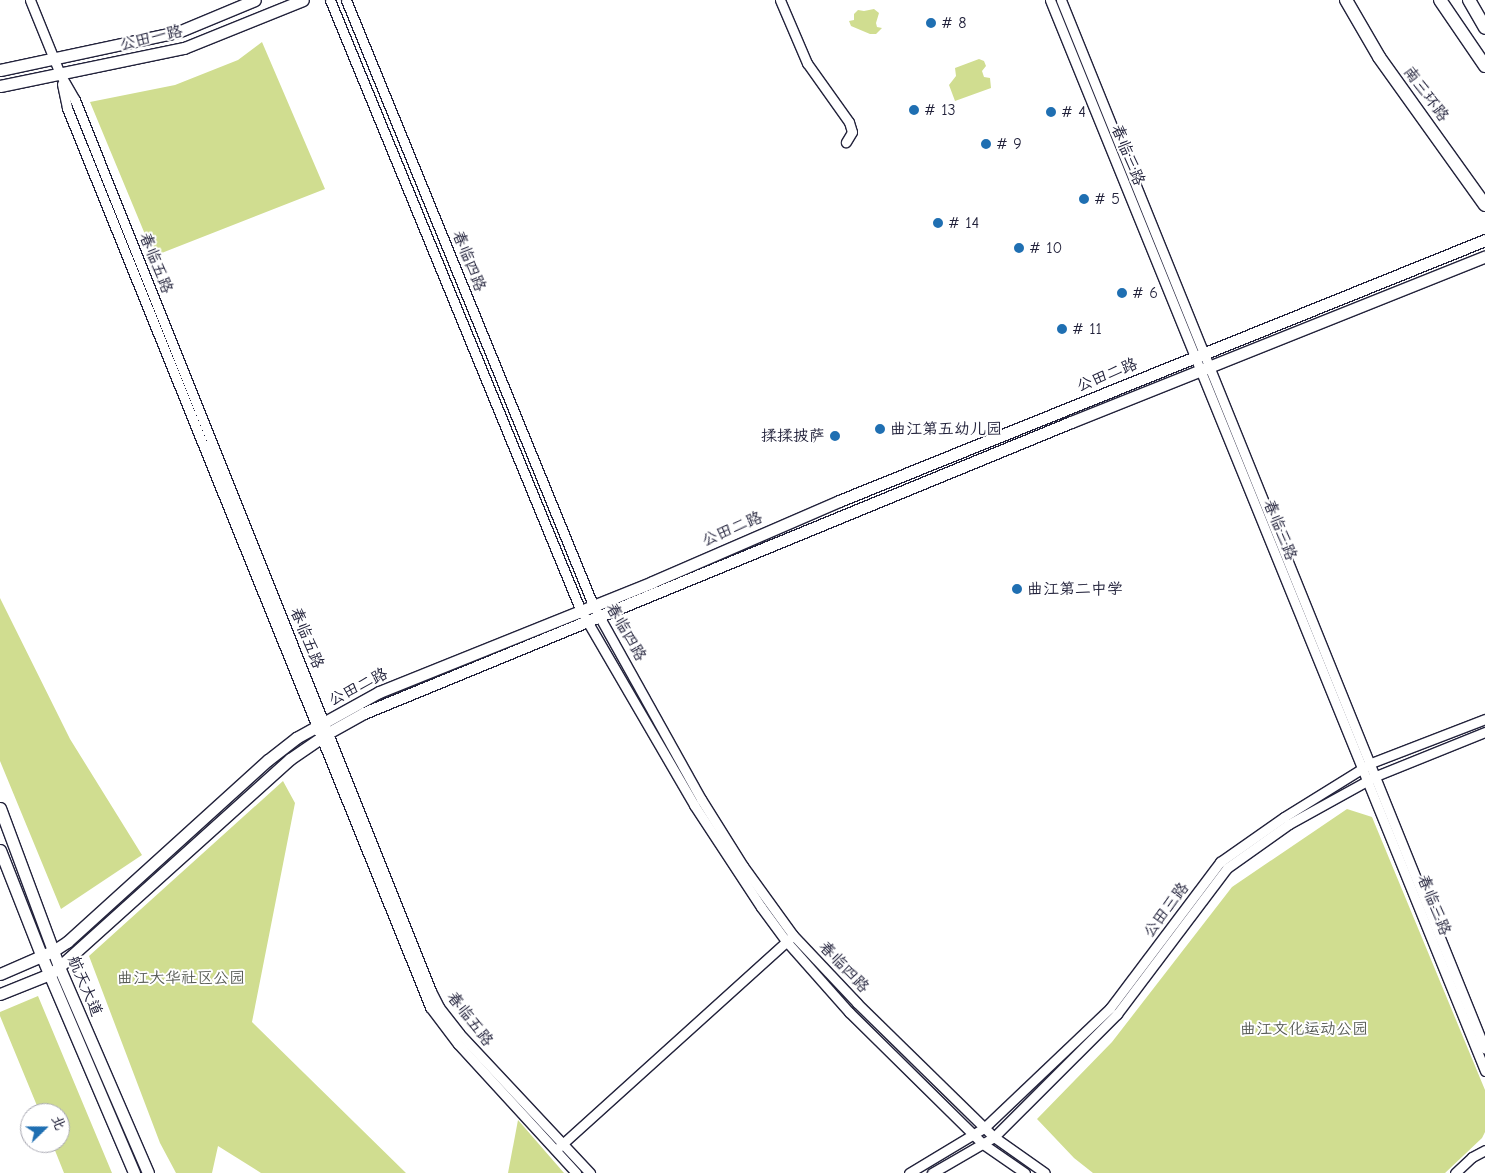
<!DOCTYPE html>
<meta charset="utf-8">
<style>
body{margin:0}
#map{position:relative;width:1485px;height:1173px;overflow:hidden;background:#fff;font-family:"Comic Neue","LXGW WenKai TC",sans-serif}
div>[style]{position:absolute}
.green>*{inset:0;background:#d0dd90}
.roads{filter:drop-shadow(1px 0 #22223b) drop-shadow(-1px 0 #22223b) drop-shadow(0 1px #22223b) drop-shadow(0 -1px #22223b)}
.minor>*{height:9px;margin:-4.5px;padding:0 4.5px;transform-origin:4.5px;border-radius:4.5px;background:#fff}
.major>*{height:11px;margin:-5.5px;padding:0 5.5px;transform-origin:5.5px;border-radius:5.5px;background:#fff}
.highway>*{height:12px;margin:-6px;padding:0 6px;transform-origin:6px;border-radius:6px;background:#fff}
.dots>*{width:14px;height:14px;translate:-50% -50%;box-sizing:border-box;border:2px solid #fff;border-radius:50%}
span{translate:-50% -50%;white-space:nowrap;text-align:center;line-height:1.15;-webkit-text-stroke:4px #fff;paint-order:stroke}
.poi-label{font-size:16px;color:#22223b}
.left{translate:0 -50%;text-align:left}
.right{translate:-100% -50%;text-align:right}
.street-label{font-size:16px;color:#22223b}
.park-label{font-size:16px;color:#565a54}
.north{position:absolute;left:20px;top:1103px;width:50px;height:50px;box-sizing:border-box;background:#fff;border:1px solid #a7a7b1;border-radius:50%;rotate:68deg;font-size:14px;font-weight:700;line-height:20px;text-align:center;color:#22223b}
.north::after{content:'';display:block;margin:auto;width:18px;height:22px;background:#1f6fb2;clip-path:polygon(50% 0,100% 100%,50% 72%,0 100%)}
</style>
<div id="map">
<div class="green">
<div style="clip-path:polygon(874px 9px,879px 13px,876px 23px,877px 27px,882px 28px,876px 34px,870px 34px,851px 26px,849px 21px,854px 20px,854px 14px,858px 10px,864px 11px)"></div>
<div style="clip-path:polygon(262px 42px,325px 189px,154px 256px,90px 102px,175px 85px,238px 60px)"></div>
<div style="clip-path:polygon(979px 59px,984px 61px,986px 66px,982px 71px,984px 77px,990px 78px,991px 88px,955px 101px,949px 85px,956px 76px,955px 68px)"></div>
<div style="clip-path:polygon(0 598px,70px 739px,142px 855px,61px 909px,0 761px)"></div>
<div style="clip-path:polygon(283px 781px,295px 803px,252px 1022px,406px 1173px,261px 1173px,218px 1146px,212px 1173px,176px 1173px,160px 1143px,89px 956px)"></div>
<div style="clip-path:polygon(1347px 809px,1372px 817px,1485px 1090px,1485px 1132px,1482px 1138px,1445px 1173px,1093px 1173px,1074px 1158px,1037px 1119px,1112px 1042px,1232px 887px)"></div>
<div style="clip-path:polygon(38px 996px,112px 1173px,64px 1173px,52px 1143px,60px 1143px,60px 1113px,40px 1113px,0 1016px,0 1012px)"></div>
<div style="clip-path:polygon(518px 1120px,564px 1173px,508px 1173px)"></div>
</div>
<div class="roads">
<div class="minor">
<div style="left:30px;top:0;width:80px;rotate:67.9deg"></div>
<div style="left:60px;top:74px;width:30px;rotate:60deg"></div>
<div style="left:75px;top:100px;width:959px;rotate:68.22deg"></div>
<div style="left:431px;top:991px;width:18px;rotate:63deg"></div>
<div style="left:439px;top:1007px;width:33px;rotate:52deg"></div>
<div style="left:459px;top:1033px;width:192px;rotate:46.9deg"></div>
<div style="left:330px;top:0;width:658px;rotate:67.68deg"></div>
<div style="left:580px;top:609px;width:227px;rotate:59.8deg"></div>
<div style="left:694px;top:805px;width:122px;rotate:56.7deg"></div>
<div style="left:761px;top:907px;width:42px;rotate:53.7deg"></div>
<div style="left:786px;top:941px;width:95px;rotate:48.4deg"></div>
<div style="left:849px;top:1012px;width:188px;rotate:44.6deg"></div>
<div style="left:983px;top:1144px;width:51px;rotate:34.6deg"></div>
<div style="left:346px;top:0;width:653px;rotate:67.79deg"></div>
<div style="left:593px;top:605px;width:222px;rotate:60.9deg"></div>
<div style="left:701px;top:799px;width:79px;rotate:57.9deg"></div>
<div style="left:743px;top:866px;width:85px;rotate:54.1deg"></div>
<div style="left:793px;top:935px;width:93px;rotate:46.7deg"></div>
<div style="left:857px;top:1003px;width:192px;rotate:44.4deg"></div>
<div style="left:994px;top:1137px;width:62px;rotate:35.2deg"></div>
<div style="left:780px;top:0;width:69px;rotate:66.8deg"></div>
<div style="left:807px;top:63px;width:72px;rotate:54.6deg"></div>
<div style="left:849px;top:122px;width:10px;rotate:73deg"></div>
<div style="left:852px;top:132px;width:12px;rotate:121deg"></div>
<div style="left:1050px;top:0;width:1156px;rotate:67.89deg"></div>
<div style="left:1061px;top:0;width:1131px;rotate:67.99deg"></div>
<div style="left:62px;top:84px;width:25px;rotate:78deg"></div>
<div style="left:67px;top:108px;width:970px;rotate:68.01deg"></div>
<div style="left:430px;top:1007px;width:46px;rotate:52.9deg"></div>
<div style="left:458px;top:1044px;width:175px;rotate:47.5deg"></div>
<div style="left:559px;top:1147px;width:312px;rotate:-42.1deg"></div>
<div style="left:909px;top:1173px;width:87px;rotate:-31deg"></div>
<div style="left:984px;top:1128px;width:174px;rotate:-43.6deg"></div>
<div style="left:1110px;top:1008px;width:183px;rotate:-53deg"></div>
<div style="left:1220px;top:862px;width:78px;rotate:-35.1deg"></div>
<div style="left:1284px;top:817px;width:102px;rotate:-31.8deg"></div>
<div style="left:1371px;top:763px;width:122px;rotate:-21.1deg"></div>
<div style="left:932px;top:1173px;width:72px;rotate:-30.1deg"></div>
<div style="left:994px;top:1137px;width:174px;rotate:-45deg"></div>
<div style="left:1117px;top:1014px;width:183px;rotate:-53deg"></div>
<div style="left:1227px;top:868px;width:76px;rotate:-35.4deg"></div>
<div style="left:1289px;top:824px;width:99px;rotate:-28.9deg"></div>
<div style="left:1376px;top:776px;width:118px;rotate:-22deg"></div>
<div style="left:1455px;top:1173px;width:23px;rotate:-43deg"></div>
<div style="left:1472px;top:1157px;width:15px;rotate:-28deg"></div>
</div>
<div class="major">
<div style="left:0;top:70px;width:182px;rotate:-12.1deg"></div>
<div style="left:178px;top:32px;width:83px;rotate:-22.6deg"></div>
<div style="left:0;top:86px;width:188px;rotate:-11.7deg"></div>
<div style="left:184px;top:48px;width:128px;rotate:-22deg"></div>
<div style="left:0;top:808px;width:170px;rotate:69.6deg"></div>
<div style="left:59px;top:967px;width:224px;rotate:66.6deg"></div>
<div style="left:0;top:850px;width:115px;rotate:68.6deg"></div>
<div style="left:42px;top:957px;width:235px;rotate:66.9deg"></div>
<div style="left:0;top:974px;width:58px;rotate:-23.5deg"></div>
<div style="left:53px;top:951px;width:17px;rotate:-33deg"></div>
<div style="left:67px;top:942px;width:271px;rotate:-42.2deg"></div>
<div style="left:268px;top:760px;width:36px;rotate:-38deg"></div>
<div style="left:296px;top:738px;width:95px;rotate:-29deg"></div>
<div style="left:379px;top:692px;width:294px;rotate:-21.9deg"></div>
<div style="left:652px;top:582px;width:204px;rotate:-23.4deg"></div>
<div style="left:839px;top:501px;width:697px;rotate:-22deg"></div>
<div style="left:0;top:994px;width:54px;rotate:-21.8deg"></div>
<div style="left:50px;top:974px;width:11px;rotate:-38deg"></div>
<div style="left:59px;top:967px;width:311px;rotate:-42deg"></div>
<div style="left:290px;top:759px;width:46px;rotate:-34.4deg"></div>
<div style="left:328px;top:733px;width:41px;rotate:-29.1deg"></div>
<div style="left:364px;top:713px;width:765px;rotate:-22.37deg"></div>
<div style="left:1071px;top:422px;width:446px;rotate:-21.8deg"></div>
</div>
<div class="highway">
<div style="left:1346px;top:0;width:66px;rotate:59.9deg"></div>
<div style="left:1379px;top:57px;width:182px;rotate:54.4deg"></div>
<div style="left:1440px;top:0;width:80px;rotate:55.7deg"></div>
<div style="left:1469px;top:0;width:32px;rotate:60deg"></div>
</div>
</div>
<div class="dots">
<div style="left:931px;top:23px;background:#1f6fb2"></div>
<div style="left:914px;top:110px;background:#1f6fb2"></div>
<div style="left:1051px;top:112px;background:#1f6fb2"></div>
<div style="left:986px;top:144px;background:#1f6fb2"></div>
<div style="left:1084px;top:199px;background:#1f6fb2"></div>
<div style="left:938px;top:223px;background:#1f6fb2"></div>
<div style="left:1019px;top:248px;background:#1f6fb2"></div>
<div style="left:1122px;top:293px;background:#1f6fb2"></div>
<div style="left:1062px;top:329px;background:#1f6fb2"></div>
<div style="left:880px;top:429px;background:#1f6fb2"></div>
<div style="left:835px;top:436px;background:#1f6fb2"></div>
<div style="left:1017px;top:589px;background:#1f6fb2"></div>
</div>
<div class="poi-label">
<span class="left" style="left:941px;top:23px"># 8</span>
<span class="left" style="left:924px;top:110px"># 13</span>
<span class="left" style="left:1061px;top:112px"># 4</span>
<span class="left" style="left:996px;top:144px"># 9</span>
<span class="left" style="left:1094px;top:199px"># 5</span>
<span class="left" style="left:948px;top:223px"># 14</span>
<span class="left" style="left:1029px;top:248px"># 10</span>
<span class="left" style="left:1132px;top:293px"># 6</span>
<span class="left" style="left:1072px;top:329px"># 11</span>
<span class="left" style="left:890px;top:429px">曲江第五幼儿园</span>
<span class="right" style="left:825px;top:436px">揉揉披萨</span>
<span class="left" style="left:1027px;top:589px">曲江第二中学</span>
</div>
<div class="street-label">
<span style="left:151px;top:38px;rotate:-13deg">公田一路</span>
<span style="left:1426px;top:94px;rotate:53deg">南三环路</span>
<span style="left:1128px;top:155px;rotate:68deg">春临三路</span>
<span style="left:469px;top:261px;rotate:68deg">春临四路</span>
<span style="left:156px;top:263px;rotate:68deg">春临五路</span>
<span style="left:1107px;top:375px;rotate:-22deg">公田二路</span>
<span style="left:732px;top:529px;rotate:-23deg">公田二路</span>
<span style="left:1280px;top:530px;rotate:68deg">春临三路</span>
<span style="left:626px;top:632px;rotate:60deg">春临四路</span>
<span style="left:307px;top:638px;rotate:68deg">春临五路</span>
<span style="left:358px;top:687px;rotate:-27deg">公田二路</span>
<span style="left:1434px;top:905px;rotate:68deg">春临三路</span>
<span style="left:1166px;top:910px;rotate:-53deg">公田三路</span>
<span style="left:844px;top:967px;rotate:46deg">春临四路</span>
<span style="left:85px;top:986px;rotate:67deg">航天大道</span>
<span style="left:470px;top:1019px;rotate:52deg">春临五路</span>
</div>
<div class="park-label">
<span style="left:181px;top:978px">曲江大华社区公园</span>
<span style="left:1304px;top:1029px">曲江文化运动公园</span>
</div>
<div class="north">北</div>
</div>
